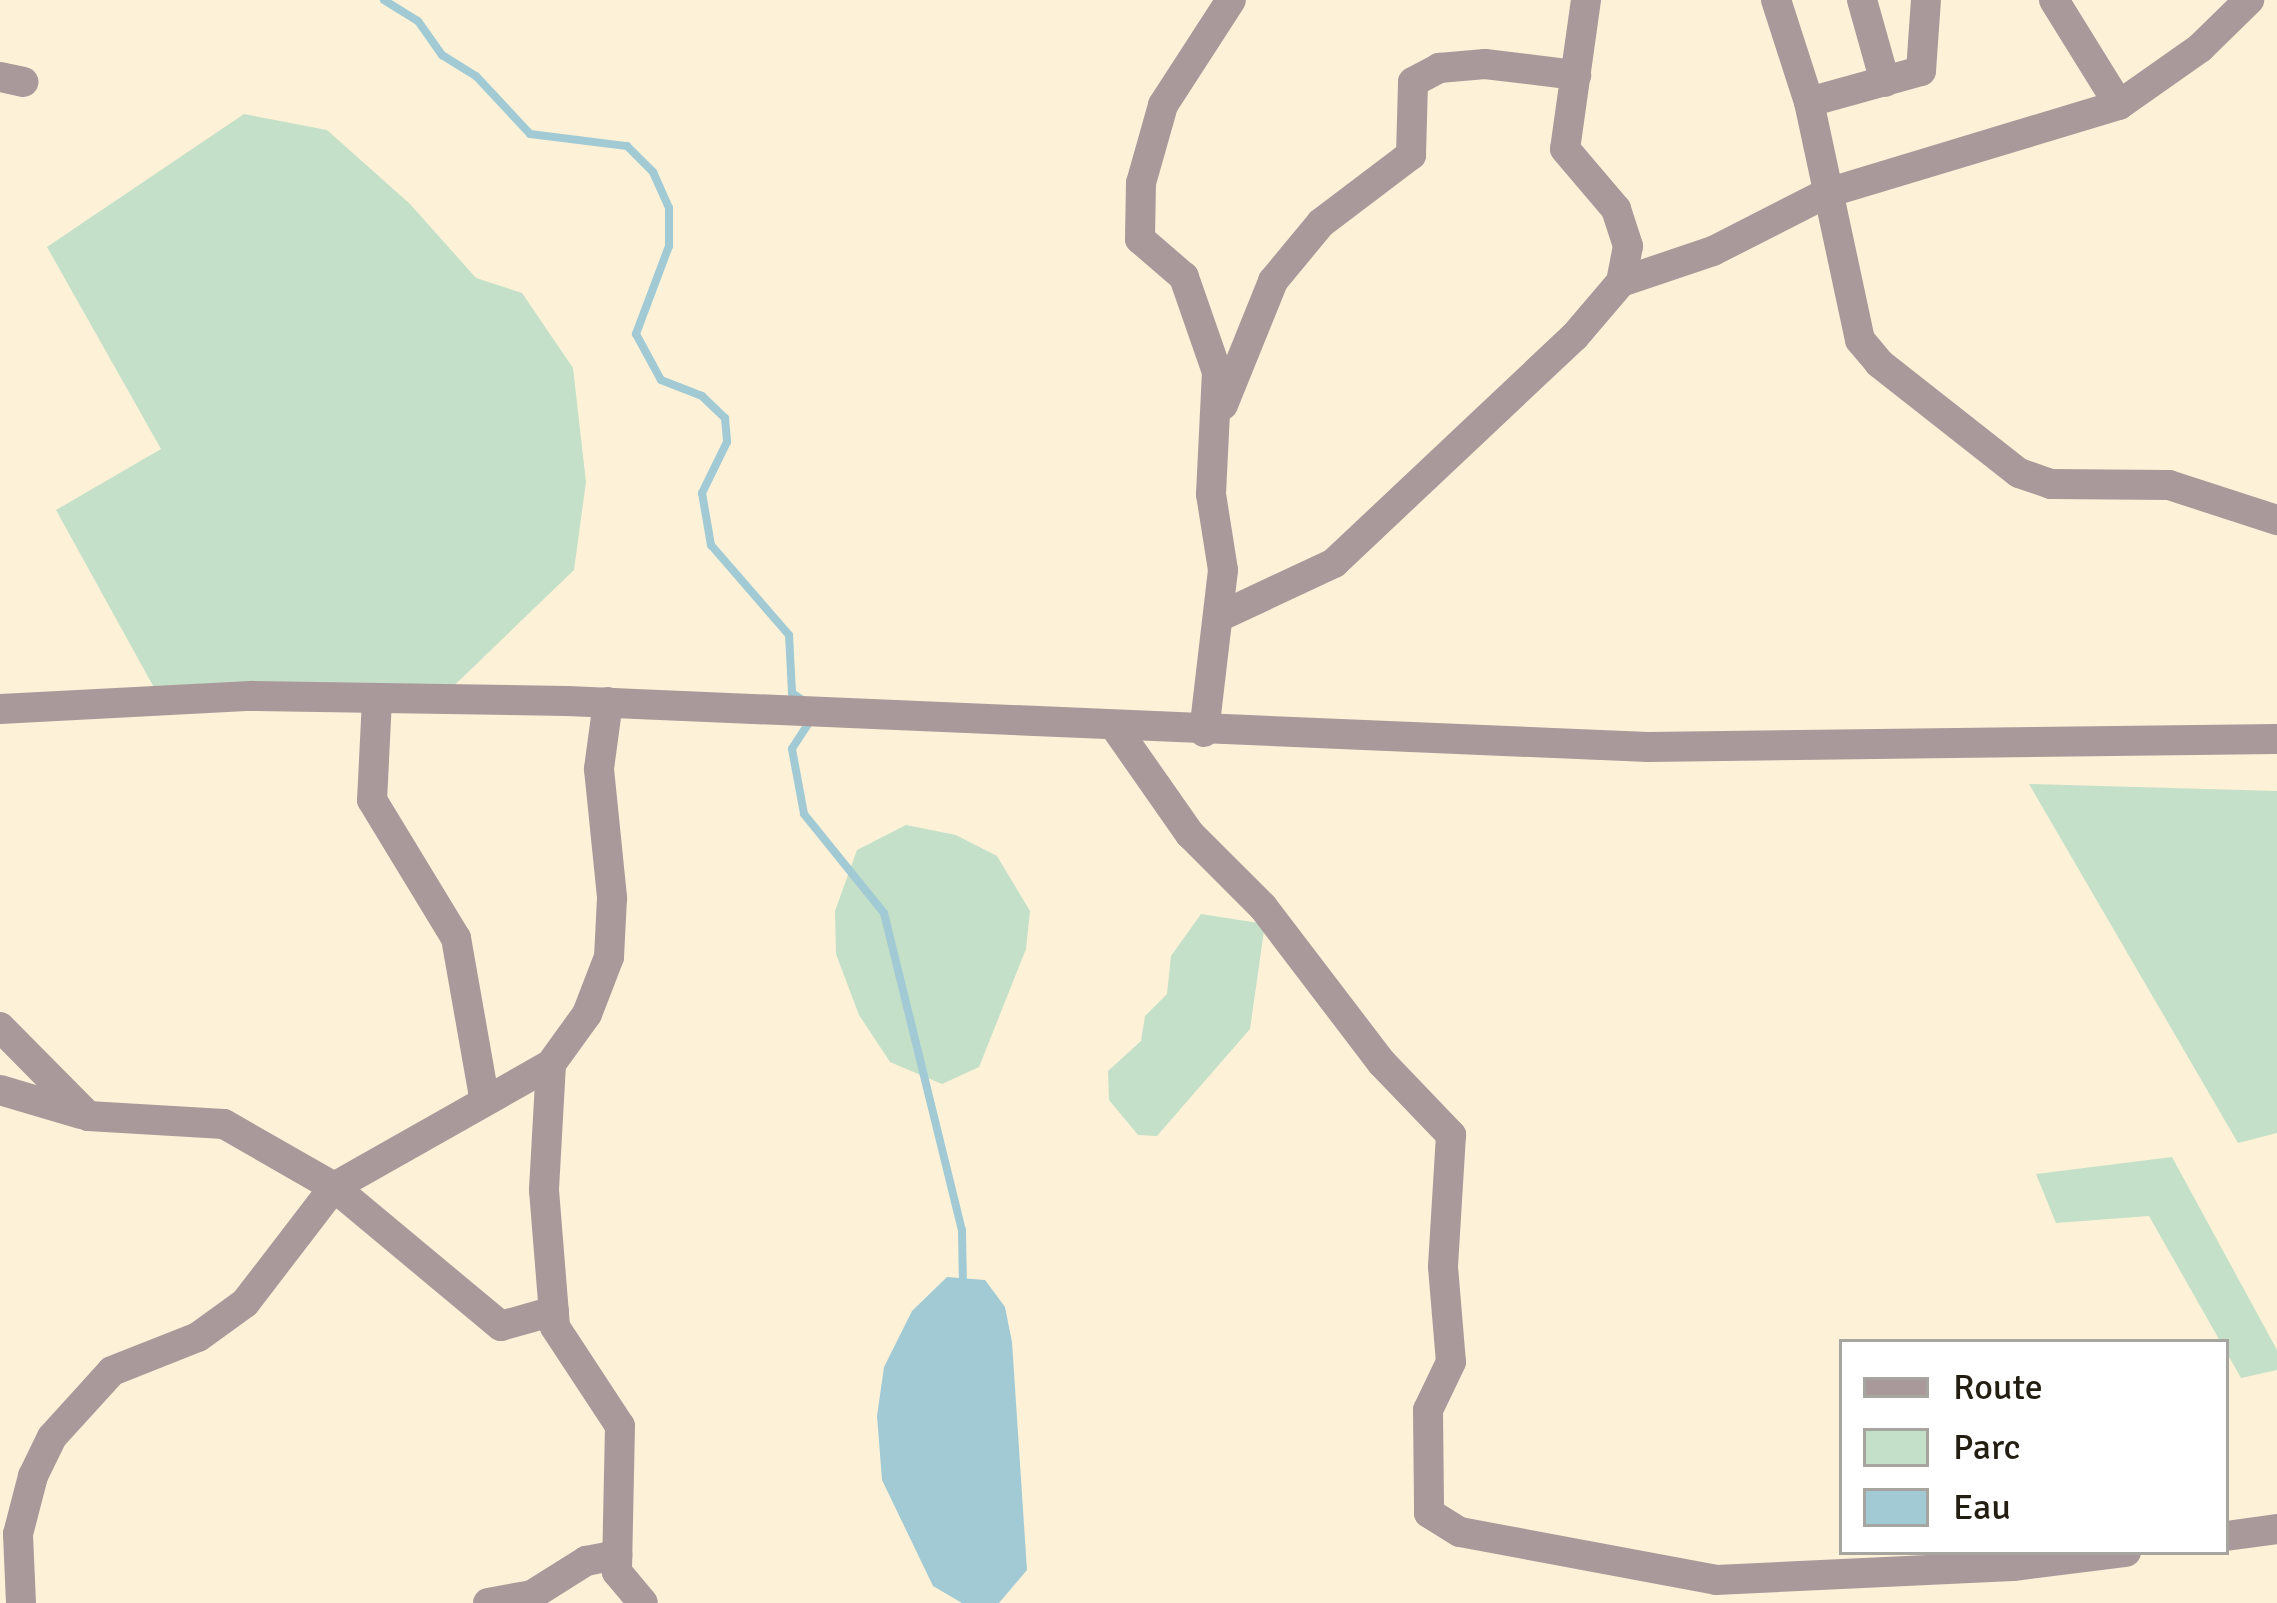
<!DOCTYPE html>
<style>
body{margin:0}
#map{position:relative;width:2277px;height:1603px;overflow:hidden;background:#fdf2d8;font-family:Signika,sans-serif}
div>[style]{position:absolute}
.green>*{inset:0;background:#c4e0c8}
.water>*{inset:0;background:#a1cad5}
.stream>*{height:8px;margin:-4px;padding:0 4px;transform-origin:4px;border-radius:4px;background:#a1cad5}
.minor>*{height:30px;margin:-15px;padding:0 15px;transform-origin:15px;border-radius:15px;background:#aa999a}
span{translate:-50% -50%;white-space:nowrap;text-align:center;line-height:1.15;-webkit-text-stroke:9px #fff;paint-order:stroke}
.legend{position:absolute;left:1839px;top:1339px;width:390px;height:216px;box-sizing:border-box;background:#fff;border:3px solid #a7a5a0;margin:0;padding:15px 21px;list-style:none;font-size:36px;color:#231e12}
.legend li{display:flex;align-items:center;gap:24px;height:60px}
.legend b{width:60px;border:3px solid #a7a5a0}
</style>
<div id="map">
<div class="green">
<div style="clip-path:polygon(244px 114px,327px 130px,410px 204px,476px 278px,522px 293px,573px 368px,586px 482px,574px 570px,436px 703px,157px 693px,56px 510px,161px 449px,47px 247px)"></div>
<div style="clip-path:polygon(2029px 784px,2277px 791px,2277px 1133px,2238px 1143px)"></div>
<div style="clip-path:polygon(906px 825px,956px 835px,997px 856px,1030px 911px,1026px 949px,979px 1067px,942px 1084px,890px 1062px,859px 1015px,836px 954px,835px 911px,857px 850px)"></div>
<div style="clip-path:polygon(1201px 914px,1265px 924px,1250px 1029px,1157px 1136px,1138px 1135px,1109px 1100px,1108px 1071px,1141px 1041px,1145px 1016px,1167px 994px,1171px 956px)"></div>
<div style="clip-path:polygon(2172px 1157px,2277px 1350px,2277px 1370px,2241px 1378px,2149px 1216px,2056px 1223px,2036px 1174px)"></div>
</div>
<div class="water">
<div style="clip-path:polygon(947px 1277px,985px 1280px,1005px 1307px,1012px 1342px,1027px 1570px,999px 1603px,962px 1603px,933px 1586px,882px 1480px,877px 1416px,884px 1367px,912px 1311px)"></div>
</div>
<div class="stream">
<div style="left:384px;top:0;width:40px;rotate:32deg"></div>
<div style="left:418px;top:21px;width:42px;rotate:54.8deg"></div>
<div style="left:442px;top:55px;width:40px;rotate:32deg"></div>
<div style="left:476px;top:76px;width:79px;rotate:47deg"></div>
<div style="left:530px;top:134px;width:98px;rotate:7.1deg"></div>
<div style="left:627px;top:146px;width:37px;rotate:45deg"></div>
<div style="left:653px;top:172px;width:39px;rotate:66deg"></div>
<div style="left:669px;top:208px;width:38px;rotate:90deg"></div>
<div style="left:669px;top:246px;width:94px;rotate:110.6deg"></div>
<div style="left:636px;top:334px;width:52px;rotate:61.5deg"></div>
<div style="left:661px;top:380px;width:44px;rotate:21.3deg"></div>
<div style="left:702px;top:396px;width:32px;rotate:44deg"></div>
<div style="left:725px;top:418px;width:24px;rotate:85deg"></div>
<div style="left:727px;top:442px;width:57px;rotate:116.1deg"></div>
<div style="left:702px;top:493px;width:53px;rotate:80.2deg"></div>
<div style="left:711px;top:545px;width:119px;rotate:49.1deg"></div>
<div style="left:789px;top:635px;width:58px;rotate:87deg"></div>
<div style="left:792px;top:693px;width:11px;rotate:34deg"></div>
<div style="left:810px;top:721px;width:33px;rotate:123deg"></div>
<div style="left:792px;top:749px;width:66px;rotate:79.5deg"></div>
<div style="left:804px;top:814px;width:127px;rotate:51.1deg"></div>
<div style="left:884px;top:913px;width:326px;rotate:76.2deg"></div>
<div style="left:962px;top:1230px;width:57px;rotate:89deg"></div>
</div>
<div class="minor">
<div style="left:1586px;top:0;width:150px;rotate:98deg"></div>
<div style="left:1565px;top:149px;width:79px;rotate:49.6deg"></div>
<div style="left:1616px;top:209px;width:39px;rotate:72deg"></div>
<div style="left:1628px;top:246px;width:37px;rotate:101deg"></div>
<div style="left:1776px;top:0;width:107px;rotate:72.1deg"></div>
<div style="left:1809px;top:102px;width:243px;rotate:77.9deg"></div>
<div style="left:1860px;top:340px;width:30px;rotate:50deg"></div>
<div style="left:1879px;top:363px;width:178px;rotate:38.2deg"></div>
<div style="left:2019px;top:473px;width:34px;rotate:19deg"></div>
<div style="left:2051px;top:484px;width:118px;rotate:0.5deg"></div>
<div style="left:2169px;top:485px;width:114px;rotate:18deg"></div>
<div style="left:1862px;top:0;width:85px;rotate:74.3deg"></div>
<div style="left:2054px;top:0;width:123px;rotate:58.2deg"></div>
<div style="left:0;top:77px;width:24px;rotate:12deg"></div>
<div style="left:1809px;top:102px;width:116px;rotate:-15.5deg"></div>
<div style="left:1921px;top:71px;width:71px;rotate:-86deg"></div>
<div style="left:1223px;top:405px;width:134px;rotate:-68deg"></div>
<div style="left:1273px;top:281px;width:75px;rotate:-50.4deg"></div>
<div style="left:1321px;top:223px;width:113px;rotate:-37.1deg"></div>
<div style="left:1411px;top:155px;width:73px;rotate:-88.4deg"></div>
<div style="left:1413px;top:82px;width:30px;rotate:-28deg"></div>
<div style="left:1439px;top:68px;width:46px;rotate:-5deg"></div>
<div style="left:1485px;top:64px;width:92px;rotate:6.9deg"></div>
<div style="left:1221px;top:616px;width:125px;rotate:-25.1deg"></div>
<div style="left:1334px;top:563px;width:331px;rotate:-43.3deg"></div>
<div style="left:1575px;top:336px;width:71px;rotate:-49.6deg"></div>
<div style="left:1621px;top:282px;width:97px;rotate:-18.6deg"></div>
<div style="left:1713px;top:251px;width:128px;rotate:-27deg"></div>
<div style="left:1827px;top:193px;width:305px;rotate:-16.8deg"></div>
<div style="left:2119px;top:105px;width:99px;rotate:-35.1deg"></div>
<div style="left:2200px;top:48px;width:69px;rotate:-44.4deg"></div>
<div style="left:377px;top:699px;width:101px;rotate:92.8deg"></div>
<div style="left:372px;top:800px;width:162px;rotate:58.7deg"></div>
<div style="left:456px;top:938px;width:160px;rotate:80deg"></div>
<div style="left:608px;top:702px;width:68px;rotate:97.7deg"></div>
<div style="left:599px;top:769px;width:130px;rotate:84.2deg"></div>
<div style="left:612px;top:898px;width:59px;rotate:92.9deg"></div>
<div style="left:609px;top:957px;width:61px;rotate:111.1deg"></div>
<div style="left:587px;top:1014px;width:62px;rotate:125.8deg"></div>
<div style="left:551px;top:1064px;width:126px;rotate:93.2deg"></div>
<div style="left:544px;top:1190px;width:137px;rotate:85.4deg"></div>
<div style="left:555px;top:1327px;width:118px;rotate:56.7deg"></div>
<div style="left:620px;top:1426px;width:146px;rotate:91.2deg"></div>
<div style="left:617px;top:1572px;width:40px;rotate:50deg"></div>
<div style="left:0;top:709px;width:251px;rotate:-3deg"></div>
<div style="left:251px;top:696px;width:316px;rotate:0.9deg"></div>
<div style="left:567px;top:701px;width:1082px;rotate:2.44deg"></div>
<div style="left:1648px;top:747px;width:629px;rotate:-0.73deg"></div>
<div style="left:1115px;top:727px;width:131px;rotate:55deg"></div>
<div style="left:1190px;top:834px;width:103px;rotate:45deg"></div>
<div style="left:1263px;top:907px;width:196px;rotate:52.7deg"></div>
<div style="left:1382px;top:1063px;width:100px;rotate:46.2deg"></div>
<div style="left:1451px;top:1135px;width:132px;rotate:93.5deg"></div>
<div style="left:1443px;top:1267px;width:95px;rotate:85.2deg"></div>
<div style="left:1451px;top:1362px;width:53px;rotate:115.6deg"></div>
<div style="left:1428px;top:1410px;width:103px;rotate:89.4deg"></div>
<div style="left:1429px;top:1513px;width:36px;rotate:32deg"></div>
<div style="left:1460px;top:1532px;width:260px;rotate:10.6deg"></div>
<div style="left:1716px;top:1580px;width:297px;rotate:-2.7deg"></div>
<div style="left:2013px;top:1566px;width:114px;rotate:-7.1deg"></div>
<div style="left:1204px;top:732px;width:163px;rotate:-83.3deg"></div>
<div style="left:1223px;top:570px;width:77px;rotate:-99deg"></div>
<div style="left:1211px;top:494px;width:122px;rotate:-87.2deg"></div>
<div style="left:1217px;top:372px;width:101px;rotate:-109.2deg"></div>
<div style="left:1184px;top:277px;width:58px;rotate:-139.2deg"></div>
<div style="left:1140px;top:239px;width:56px;rotate:-89deg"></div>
<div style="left:1141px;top:183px;width:81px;rotate:-74.2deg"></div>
<div style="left:1163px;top:105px;width:125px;rotate:-57.1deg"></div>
<div style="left:0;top:1027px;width:125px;rotate:45.3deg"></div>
<div style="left:88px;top:1116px;width:136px;rotate:3.4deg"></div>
<div style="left:224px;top:1124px;width:127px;rotate:29.8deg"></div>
<div style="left:334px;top:1187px;width:217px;rotate:39.8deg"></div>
<div style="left:501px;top:1326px;width:55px;rotate:-15.8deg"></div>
<div style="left:0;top:1090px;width:84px;rotate:16.5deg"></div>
<div style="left:2226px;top:1536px;width:51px;rotate:-7.8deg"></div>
<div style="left:21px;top:1603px;width:69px;rotate:-92.5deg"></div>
<div style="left:18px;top:1534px;width:60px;rotate:-75.5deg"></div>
<div style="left:33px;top:1476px;width:43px;rotate:-64deg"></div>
<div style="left:52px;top:1437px;width:89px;rotate:-47.7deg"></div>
<div style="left:112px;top:1371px;width:92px;rotate:-21.6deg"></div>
<div style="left:198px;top:1337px;width:58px;rotate:-35.9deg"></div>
<div style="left:245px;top:1303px;width:146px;rotate:-52.5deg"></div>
<div style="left:334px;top:1187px;width:249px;rotate:-29.5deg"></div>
<div style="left:488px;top:1603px;width:45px;rotate:-10.3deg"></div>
<div style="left:532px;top:1595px;width:64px;rotate:-32.2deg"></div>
<div style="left:586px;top:1561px;width:32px;rotate:-11deg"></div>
</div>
<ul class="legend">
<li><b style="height:15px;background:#aa999a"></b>Route</li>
<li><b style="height:33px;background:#c4e0c8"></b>Parc</li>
<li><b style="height:33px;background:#a1cad5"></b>Eau</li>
</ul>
</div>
